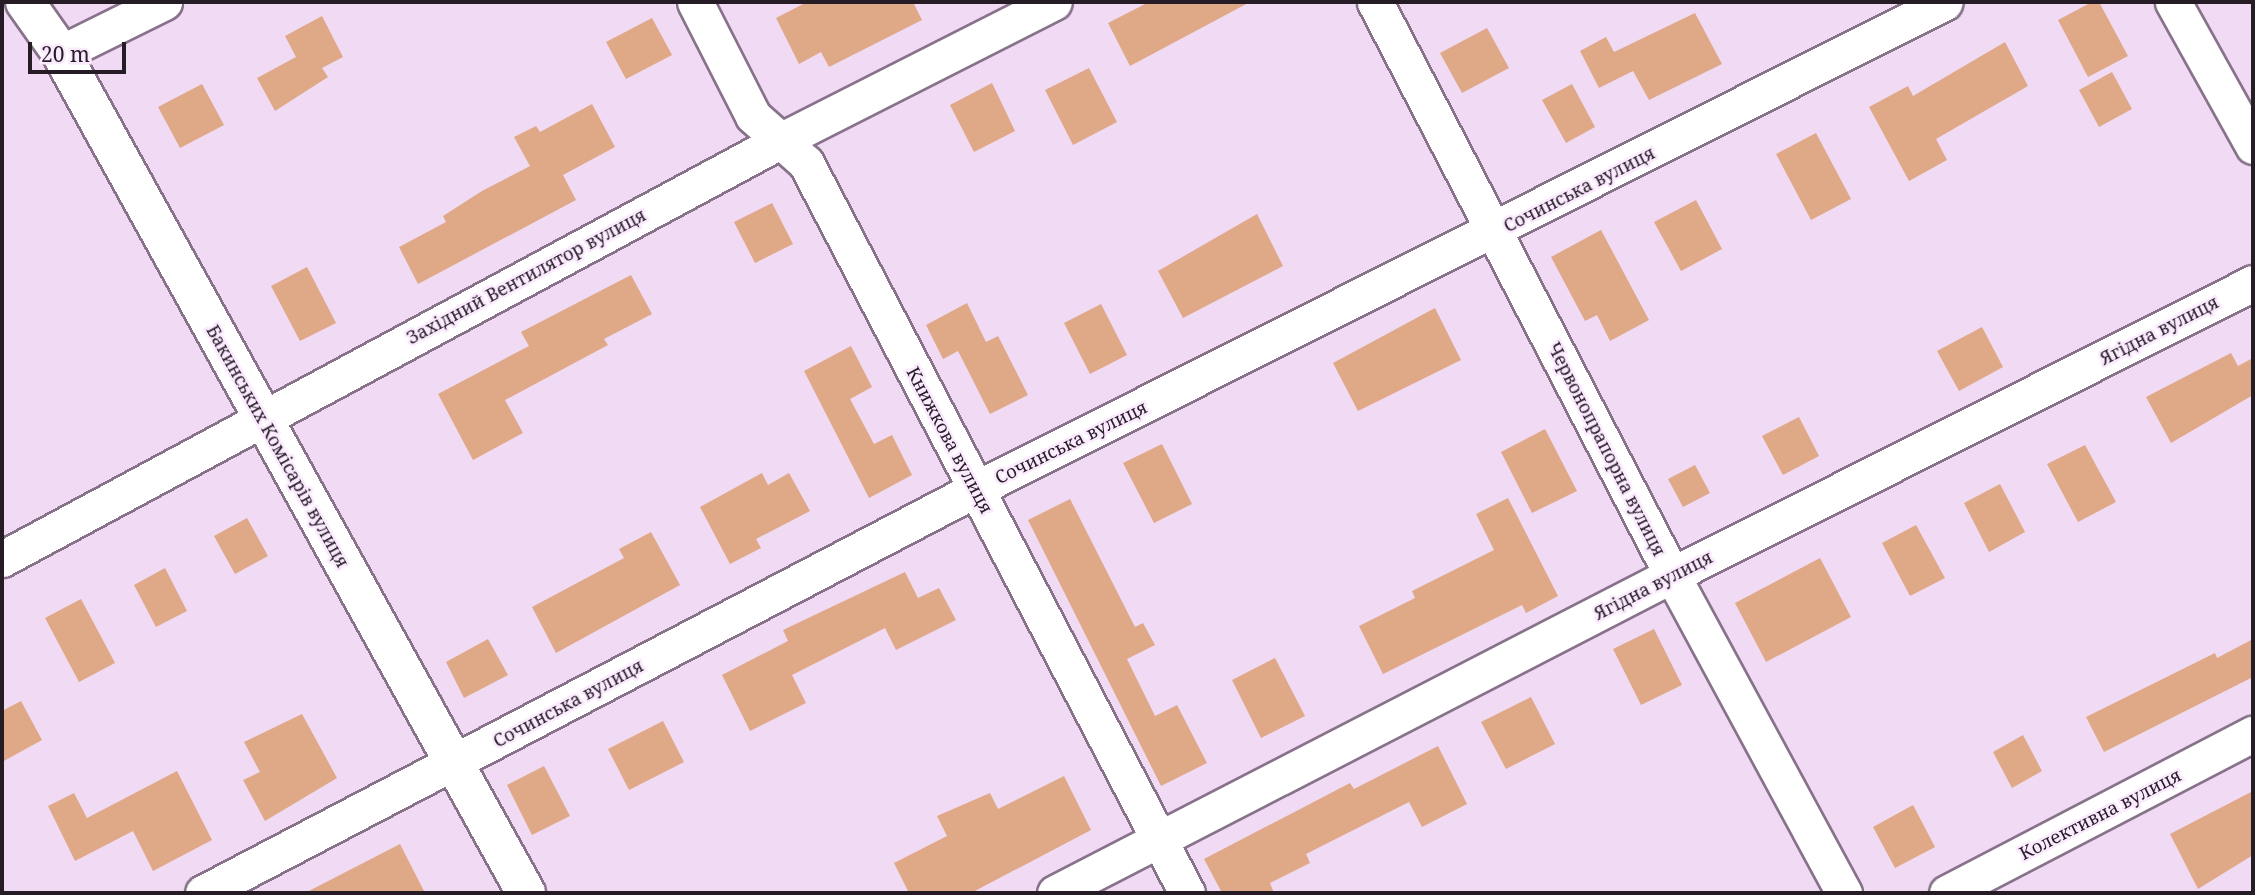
<!DOCTYPE html>
<meta charset="utf-8">
<style>
body{margin:0}
#map{position:relative;width:2255px;height:895px;overflow:hidden;background:#f1daf4;font-family:"Noto Serif",serif}
div>[style]{position:absolute}
.building>*{inset:0;background:#dfa887}
.roads{filter:drop-shadow(2px 0 #87728a) drop-shadow(-2px 0 #87728a) drop-shadow(0 2px #87728a) drop-shadow(0 -2px #87728a)}
.minor>*{height:35px;margin:-17.5px;padding:0 17.5px;transform-origin:17.5px;border-radius:17.5px;background:#fff}
.tertiary>*{height:38px;margin:-19px;padding:0 19px;transform-origin:19px;border-radius:19px;background:#fff}
span{translate:-50% -50%;white-space:nowrap;text-align:center;line-height:1.15;-webkit-text-stroke:5px #fbe9fe;paint-order:stroke}
.street-label{font-size:18px;color:#251c26}
.frame{position:absolute;inset:0;border:4px solid #251c26;pointer-events:none}
.scale{position:absolute;left:28px;top:42px;width:98px;height:32px;box-sizing:border-box;border:4px solid #251c26;border-top:0;padding-left:9px;font-size:21px;line-height:24px;white-space:nowrap;color:#251c26;-webkit-text-stroke:5px #fbe9fe;paint-order:stroke}
</style>
<div id="map">
<div class="building">
<div style="clip-path:polygon(807px 2px,913px 2px,922px 20px,829px 67px,821px 52px,799px 64px,776px 18px)"></div>
<div style="clip-path:polygon(1149px 2px,1250px 2px,1130px 66px,1108px 23px)"></div>
<div style="clip-path:polygon(2092px 2px,2099px 2px,2128px 56px,2088px 77px,2058px 20px)"></div>
<div style="clip-path:polygon(1695px 13px,1722px 64px,1649px 100px,1633px 71px,1599px 88px,1580px 51px,1606px 37px,1614px 52px)"></div>
<div style="clip-path:polygon(322px 16px,343px 57px,322px 68px,328px 77px,275px 111px,257px 78px,296px 57px,285px 36px)"></div>
<div style="clip-path:polygon(652px 18px,672px 55px,626px 79px,606px 42px)"></div>
<div style="clip-path:polygon(1487px 28px,1509px 68px,1462px 93px,1440px 53px)"></div>
<div style="clip-path:polygon(2005px 42px,2028px 86px,1936px 139px,1947px 160px,1909px 181px,1869px 107px,1908px 86px,1913px 96px)"></div>
<div style="clip-path:polygon(1089px 68px,1117px 122px,1073px 145px,1045px 90px)"></div>
<div style="clip-path:polygon(2112px 72px,2132px 109px,2099px 127px,2079px 90px)"></div>
<div style="clip-path:polygon(992px 83px,1015px 131px,974px 152px,950px 105px)"></div>
<div style="clip-path:polygon(202px 84px,224px 125px,180px 148px,158px 107px)"></div>
<div style="clip-path:polygon(1572px 84px,1595px 127px,1566px 143px,1542px 100px)"></div>
<div style="clip-path:polygon(592px 104px,615px 147px,563px 175px,576px 200px,418px 284px,399px 247px,446px 222px,443px 216px,482px 191px,530px 166px,514px 137px,536px 126px,540px 132px)"></div>
<div style="clip-path:polygon(1816px 133px,1851px 199px,1811px 220px,1776px 154px)"></div>
<div style="clip-path:polygon(1696px 200px,1722px 249px,1681px 271px,1654px 222px)"></div>
<div style="clip-path:polygon(772px 203px,793px 244px,755px 263px,734px 222px)"></div>
<div style="clip-path:polygon(1257px 214px,1283px 266px,1183px 318px,1158px 271px)"></div>
<div style="clip-path:polygon(1601px 230px,1649px 320px,1610px 341px,1597px 315px,1585px 321px,1551px 257px)"></div>
<div style="clip-path:polygon(307px 267px,336px 323px,300px 341px,271px 286px)"></div>
<div style="clip-path:polygon(631px 275px,652px 314px,604px 339px,608px 345px,505px 400px,523px 433px,473px 460px,438px 394px,529px 346px,521px 332px)"></div>
<div style="clip-path:polygon(967px 303px,986px 342px,998px 336px,1028px 395px,990px 414px,958px 351px,943px 359px,926px 325px)"></div>
<div style="clip-path:polygon(1101px 304px,1127px 355px,1090px 374px,1064px 323px)"></div>
<div style="clip-path:polygon(1435px 308px,1461px 360px,1358px 411px,1333px 363px)"></div>
<div style="clip-path:polygon(1982px 327px,2003px 367px,1959px 391px,1937px 351px)"></div>
<div style="clip-path:polygon(851px 346px,872px 387px,850px 399px,874px 444px,892px 435px,912px 475px,869px 498px,804px 371px)"></div>
<div style="clip-path:polygon(2231px 353px,2238px 366px,2253px 358px,2253px 395px,2171px 443px,2146px 397px)"></div>
<div style="clip-path:polygon(1799px 417px,1819px 456px,1783px 475px,1762px 436px)"></div>
<div style="clip-path:polygon(1545px 429px,1577px 491px,1532px 513px,1501px 452px)"></div>
<div style="clip-path:polygon(1162px 444px,1192px 504px,1154px 523px,1123px 463px)"></div>
<div style="clip-path:polygon(2085px 445px,2116px 502px,2078px 522px,2047px 464px)"></div>
<div style="clip-path:polygon(1695px 465px,1710px 493px,1683px 507px,1668px 479px)"></div>
<div style="clip-path:polygon(762px 473px,768px 485px,789px 473px,810px 511px,756px 539px,761px 548px,730px 564px,700px 507px)"></div>
<div style="clip-path:polygon(2000px 484px,2025px 532px,1989px 552px,1964px 503px)"></div>
<div style="clip-path:polygon(1508px 498px,1558px 596px,1526px 613px,1522px 605px,1383px 674px,1359px 626px,1415px 598px,1412px 591px,1494px 550px,1476px 514px)"></div>
<div style="clip-path:polygon(1070px 499px,1135px 627px,1143px 623px,1155px 645px,1127px 659px,1155px 716px,1177px 705px,1207px 763px,1161px 786px,1028px 520px)"></div>
<div style="clip-path:polygon(247px 518px,268px 556px,235px 574px,214px 536px)"></div>
<div style="clip-path:polygon(1916px 525px,1945px 578px,1910px 596px,1882px 543px)"></div>
<div style="clip-path:polygon(651px 532px,680px 585px,556px 653px,532px 607px,624px 558px,619px 549px)"></div>
<div style="clip-path:polygon(1820px 558px,1851px 617px,1766px 662px,1735px 603px)"></div>
<div style="clip-path:polygon(165px 568px,187px 611px,156px 627px,134px 585px)"></div>
<div style="clip-path:polygon(905px 572px,918px 598px,939px 588px,956px 620px,896px 650px,885px 628px,792px 675px,806px 703px,750px 731px,722px 675px,788px 641px,783px 630px)"></div>
<div style="clip-path:polygon(81px 599px,115px 663px,79px 682px,45px 618px)"></div>
<div style="clip-path:polygon(1654px 629px,1682px 685px,1641px 705px,1613px 649px)"></div>
<div style="clip-path:polygon(488px 639px,508px 675px,464px 698px,446px 662px)"></div>
<div style="clip-path:polygon(2253px 639px,2253px 677px,2104px 752px,2086px 717px,2215px 653px,2217px 658px)"></div>
<div style="clip-path:polygon(1275px 658px,1305px 716px,1261px 738px,1232px 680px)"></div>
<div style="clip-path:polygon(1531px 697px,1555px 744px,1506px 769px,1481px 722px)"></div>
<div style="clip-path:polygon(21px 701px,42px 740px,2px 762px,2px 711px)"></div>
<div style="clip-path:polygon(302px 714px,337px 778px,265px 821px,243px 780px,260px 772px,244px 742px)"></div>
<div style="clip-path:polygon(663px 721px,684px 762px,629px 790px,608px 749px)"></div>
<div style="clip-path:polygon(2023px 735px,2042px 771px,2012px 788px,1993px 752px)"></div>
<div style="clip-path:polygon(1438px 746px,1467px 804px,1422px 827px,1409px 802px,1306px 854px,1310px 863px,1270px 883px,1274px 893px,1222px 893px,1204px 859px,1350px 783px,1354px 789px)"></div>
<div style="clip-path:polygon(544px 766px,570px 816px,532px 835px,507px 785px)"></div>
<div style="clip-path:polygon(177px 771px,212px 840px,153px 871px,133px 831px,75px 861px,48px 806px,74px 793px,87px 818px)"></div>
<div style="clip-path:polygon(1064px 776px,1091px 830px,971px 893px,909px 893px,894px 863px,947px 836px,937px 816px,990px 793px,998px 809px)"></div>
<div style="clip-path:polygon(2253px 791px,2253px 855px,2198px 889px,2170px 834px)"></div>
<div style="clip-path:polygon(1913px 805px,1935px 847px,1895px 868px,1873px 827px)"></div>
<div style="clip-path:polygon(400px 844px,425px 893px,305px 893px)"></div>
</div>
<div class="roads">
<div class="minor">
<div style="left:695px;top:2px;width:128px;rotate:63deg"></div>
<div style="left:753px;top:116px;width:71px;rotate:41.6deg"></div>
<div style="left:806px;top:163px;width:823px;rotate:62.44deg"></div>
<div style="left:1375px;top:2px;width:645px;rotate:62.6deg"></div>
<div style="left:1672px;top:575px;width:362px;rotate:61.6deg"></div>
<div style="left:2173px;top:2px;width:165px;rotate:60.9deg"></div>
<div style="left:61px;top:53px;width:115px;rotate:-26.3deg"></div>
<div style="left:2px;top:559px;width:883px;rotate:-28.25deg"></div>
<div style="left:780px;top:141px;width:307px;rotate:-26.9deg"></div>
<div style="left:203px;top:893px;width:872px;rotate:-27.59deg"></div>
<div style="left:976px;top:489px;width:1084px;rotate:-26.68deg"></div>
<div style="left:1055px;top:893px;width:694px;rotate:-27.27deg"></div>
<div style="left:1672px;top:575px;width:650px;rotate:-26.68deg"></div>
<div style="left:1947px;top:893px;width:345px;rotate:-27.5deg"></div>
</div>
<div class="tertiary">
<div style="left:25px;top:2px;width:62px;rotate:54.8deg"></div>
<div style="left:61px;top:53px;width:960px;rotate:61.03deg"></div>
</div>
</div>
<div class="street-label">
<span style="left:1579px;top:189px;rotate:-27deg">Сочинська вулиця</span>
<span style="left:526px;top:276px;rotate:-28deg">Західний Вентилятор вулиця</span>
<span style="left:2159px;top:330px;rotate:-27deg">Ягідна вулиця</span>
<span style="left:950px;top:440px;rotate:62deg">Книжкова вулиця</span>
<span style="left:1071px;top:442px;rotate:-26deg">Сочинська вулиця</span>
<span style="left:278px;top:446px;rotate:61deg">Бакинських Комісарів вулиця</span>
<span style="left:1607px;top:449px;rotate:63deg">Червонопрапорна вулиця</span>
<span style="left:1653px;top:585px;rotate:-27deg">Ягідна вулиця</span>
<span style="left:568px;top:703px;rotate:-28deg">Сочинська вулиця</span>
<span style="left:2100px;top:814px;rotate:-27deg">Колективна вулиця</span>
</div>
<div class="frame"></div>
<div class="scale">20 m</div>
</div>
